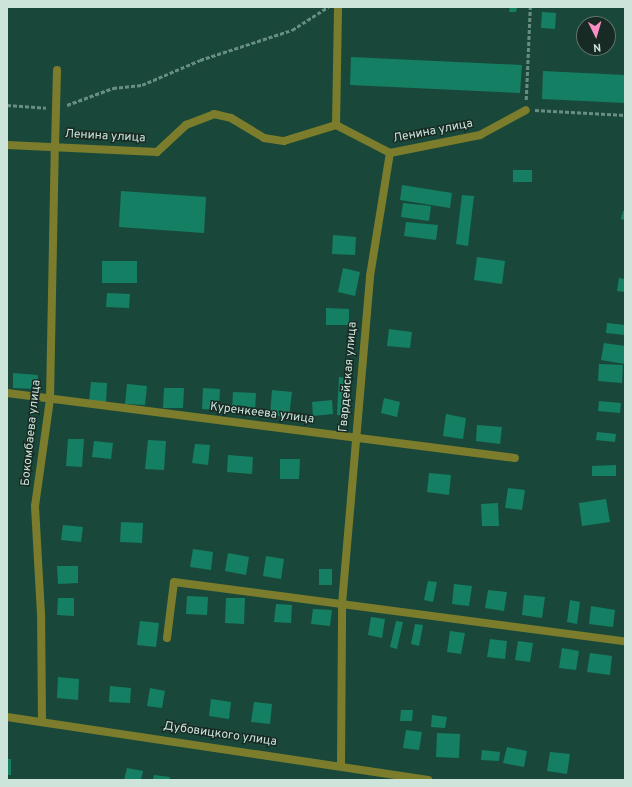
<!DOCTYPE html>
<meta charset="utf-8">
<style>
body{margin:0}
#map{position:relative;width:632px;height:787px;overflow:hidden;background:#19483a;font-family:Overpass,sans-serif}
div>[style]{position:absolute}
.building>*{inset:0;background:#157f63}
.path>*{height:2.5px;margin-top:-1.25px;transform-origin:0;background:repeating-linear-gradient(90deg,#688d81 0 4px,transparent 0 6px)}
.service>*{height:8px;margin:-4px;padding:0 4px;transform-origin:4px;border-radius:4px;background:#7c7d2c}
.minor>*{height:8px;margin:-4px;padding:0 4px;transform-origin:4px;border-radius:4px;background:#7c7d2c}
.tertiary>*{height:8px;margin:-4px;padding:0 4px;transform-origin:4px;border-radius:4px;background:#7c7d2c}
span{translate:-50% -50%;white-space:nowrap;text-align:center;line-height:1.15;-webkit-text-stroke:3px #172a23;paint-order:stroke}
.street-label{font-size:12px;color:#cce4da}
.frame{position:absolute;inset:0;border:8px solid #cce4da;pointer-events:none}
.north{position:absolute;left:576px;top:16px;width:40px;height:40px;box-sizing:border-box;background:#172a23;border:1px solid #5f746c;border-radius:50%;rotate:175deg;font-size:11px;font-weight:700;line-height:16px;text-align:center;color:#cce4da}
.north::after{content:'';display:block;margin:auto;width:14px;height:18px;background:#fb8fc5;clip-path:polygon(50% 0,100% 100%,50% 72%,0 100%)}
</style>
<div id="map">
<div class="building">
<div style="clip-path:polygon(510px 7px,517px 7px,516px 12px,509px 12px)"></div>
<div style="clip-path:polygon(542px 12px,556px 13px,555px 29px,541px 28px)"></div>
<div style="clip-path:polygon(351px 57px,522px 65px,520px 93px,350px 85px)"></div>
<div style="clip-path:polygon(543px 71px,625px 75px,625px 103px,542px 99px)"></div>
<div style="clip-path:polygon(513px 170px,532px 170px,532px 182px,513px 182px)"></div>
<div style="clip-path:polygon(402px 185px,452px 193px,450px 208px,400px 200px)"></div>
<div style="clip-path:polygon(121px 191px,206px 197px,204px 233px,119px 227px)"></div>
<div style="clip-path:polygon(462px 195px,474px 196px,468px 246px,456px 244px)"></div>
<div style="clip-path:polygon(403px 203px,431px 206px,429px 221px,401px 217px)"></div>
<div style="clip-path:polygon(623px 211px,625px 211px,625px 220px,621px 219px)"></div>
<div style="clip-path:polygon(406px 222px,438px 225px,436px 240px,404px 236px)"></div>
<div style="clip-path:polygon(333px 235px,356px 237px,355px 255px,332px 254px)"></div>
<div style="clip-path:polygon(477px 257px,505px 261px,502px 284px,474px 280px)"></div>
<div style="clip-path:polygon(102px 261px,137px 261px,137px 283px,102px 283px)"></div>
<div style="clip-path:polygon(343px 268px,360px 272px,355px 296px,338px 292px)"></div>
<div style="clip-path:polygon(619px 278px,625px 279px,625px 292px,617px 291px)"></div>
<div style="clip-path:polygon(107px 293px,130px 294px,129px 308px,106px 307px)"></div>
<div style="clip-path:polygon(326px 308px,349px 309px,349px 325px,326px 325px)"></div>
<div style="clip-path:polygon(607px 323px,625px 325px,625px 335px,606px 333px)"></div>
<div style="clip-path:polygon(389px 329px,412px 332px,410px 348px,387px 346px)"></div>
<div style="clip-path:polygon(604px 343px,625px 346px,625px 364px,601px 360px)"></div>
<div style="clip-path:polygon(599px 364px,623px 365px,622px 383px,598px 381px)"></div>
<div style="clip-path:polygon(13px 373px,38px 375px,37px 389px,13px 388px)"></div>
<div style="clip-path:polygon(339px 377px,352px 378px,349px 416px,337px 415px)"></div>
<div style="clip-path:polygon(91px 382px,107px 383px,106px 403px,89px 402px)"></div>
<div style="clip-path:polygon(127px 384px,147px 386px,145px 405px,125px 404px)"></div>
<div style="clip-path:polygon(164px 388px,184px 388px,183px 408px,163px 408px)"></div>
<div style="clip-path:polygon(203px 388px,220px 389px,219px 410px,202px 409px)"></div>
<div style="clip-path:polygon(272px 390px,292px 392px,289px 417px,270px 415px)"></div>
<div style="clip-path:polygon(233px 392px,256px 393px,255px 412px,232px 411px)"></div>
<div style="clip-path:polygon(384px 398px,400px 402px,397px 417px,381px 413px)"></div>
<div style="clip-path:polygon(332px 400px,333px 414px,313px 416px,312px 402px)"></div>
<div style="clip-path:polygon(599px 401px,621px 403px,620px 413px,598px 411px)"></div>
<div style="clip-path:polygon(446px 414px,466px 418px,463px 439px,443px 436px)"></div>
<div style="clip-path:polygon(477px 425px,502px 427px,500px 444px,476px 441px)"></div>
<div style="clip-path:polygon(597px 432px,616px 434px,615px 442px,596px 440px)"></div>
<div style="clip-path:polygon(68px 439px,84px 439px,82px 467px,66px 466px)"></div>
<div style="clip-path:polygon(148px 440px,166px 441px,164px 470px,145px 469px)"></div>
<div style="clip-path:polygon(94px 441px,113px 443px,111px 459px,92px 457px)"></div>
<div style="clip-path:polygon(195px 444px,210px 445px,208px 465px,192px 463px)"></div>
<div style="clip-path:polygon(228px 455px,253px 457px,252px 474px,227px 472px)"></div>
<div style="clip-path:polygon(280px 459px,300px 459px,299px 479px,280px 479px)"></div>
<div style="clip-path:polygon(616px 465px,616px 476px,592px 476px,592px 466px)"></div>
<div style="clip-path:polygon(429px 473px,451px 475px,449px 495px,427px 492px)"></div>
<div style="clip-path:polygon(508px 488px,525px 490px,522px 510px,505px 508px)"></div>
<div style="clip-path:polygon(606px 499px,610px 522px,582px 526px,579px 503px)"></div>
<div style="clip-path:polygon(498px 503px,499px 526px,482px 526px,481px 504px)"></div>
<div style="clip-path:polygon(121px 522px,143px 523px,142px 543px,120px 542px)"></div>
<div style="clip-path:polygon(63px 525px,83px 527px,81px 542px,61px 540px)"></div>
<div style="clip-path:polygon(193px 549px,213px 552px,211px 570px,190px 567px)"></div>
<div style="clip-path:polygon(228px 553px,249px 557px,246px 575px,225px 571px)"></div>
<div style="clip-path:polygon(266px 556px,284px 559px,281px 579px,263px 576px)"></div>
<div style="clip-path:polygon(57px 566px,78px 566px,78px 583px,58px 584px)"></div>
<div style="clip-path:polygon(319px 569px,332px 569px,332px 585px,319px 585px)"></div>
<div style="clip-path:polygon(428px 581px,437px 582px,433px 602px,424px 600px)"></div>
<div style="clip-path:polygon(454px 584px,472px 586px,469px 606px,452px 604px)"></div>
<div style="clip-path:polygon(488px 590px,507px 592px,504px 611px,485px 608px)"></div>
<div style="clip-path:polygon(524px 595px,545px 597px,542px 618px,522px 615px)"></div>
<div style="clip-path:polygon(187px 596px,208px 597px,207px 615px,186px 614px)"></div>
<div style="clip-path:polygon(58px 598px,74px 598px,74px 616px,57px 615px)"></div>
<div style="clip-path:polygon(226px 598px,245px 598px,244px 624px,225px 623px)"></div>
<div style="clip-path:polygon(570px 600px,580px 602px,577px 624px,567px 622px)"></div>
<div style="clip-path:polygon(276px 604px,292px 605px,291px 623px,274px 622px)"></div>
<div style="clip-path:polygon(591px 606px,615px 610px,613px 627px,589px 624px)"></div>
<div style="clip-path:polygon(313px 609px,332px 610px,330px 626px,311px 624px)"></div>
<div style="clip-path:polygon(371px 617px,385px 619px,382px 638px,368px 635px)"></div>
<div style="clip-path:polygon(140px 621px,159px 623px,156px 647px,137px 645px)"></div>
<div style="clip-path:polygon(396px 621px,403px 622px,397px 649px,390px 647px)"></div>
<div style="clip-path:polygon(415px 624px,423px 625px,419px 646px,411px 644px)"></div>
<div style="clip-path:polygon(450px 631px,465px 633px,461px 654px,447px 652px)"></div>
<div style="clip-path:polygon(490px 639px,507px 641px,505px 659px,487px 657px)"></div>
<div style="clip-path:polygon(518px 641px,533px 643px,530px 662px,515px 660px)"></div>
<div style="clip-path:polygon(562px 648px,579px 651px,576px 670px,559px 668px)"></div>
<div style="clip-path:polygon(590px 653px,612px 656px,610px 675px,587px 672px)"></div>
<div style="clip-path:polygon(58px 677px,79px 679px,78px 700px,57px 698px)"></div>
<div style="clip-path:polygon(110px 686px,131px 688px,130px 703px,109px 702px)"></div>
<div style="clip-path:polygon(150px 688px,165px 691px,162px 708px,147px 706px)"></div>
<div style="clip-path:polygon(211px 699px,231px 702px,229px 719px,209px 716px)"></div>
<div style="clip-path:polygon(254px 702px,272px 704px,270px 724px,251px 722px)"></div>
<div style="clip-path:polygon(401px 710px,413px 710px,412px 721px,400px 721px)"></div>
<div style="clip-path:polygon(432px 715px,447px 717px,445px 728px,431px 727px)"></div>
<div style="clip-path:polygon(406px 730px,422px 732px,419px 750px,403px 748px)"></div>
<div style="clip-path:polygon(437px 733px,460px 734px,459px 758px,436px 757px)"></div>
<div style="clip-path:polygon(507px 747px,527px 751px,524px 767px,503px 763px)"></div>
<div style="clip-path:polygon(482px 750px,500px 752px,499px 761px,481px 760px)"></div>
<div style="clip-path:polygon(550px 752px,570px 754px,567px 774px,547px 771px)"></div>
<div style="clip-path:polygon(7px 759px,11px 759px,11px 775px,7px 775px)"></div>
<div style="clip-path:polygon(127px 768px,143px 771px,141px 780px,124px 780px)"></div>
<div style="clip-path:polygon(154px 775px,170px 777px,169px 780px,153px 780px)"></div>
</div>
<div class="path">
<div style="left:526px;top:100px;width:93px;rotate:-87.5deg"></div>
<div style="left:7px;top:105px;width:39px;rotate:4deg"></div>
<div style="left:67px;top:105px;width:49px;rotate:-20.3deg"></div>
<div style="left:113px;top:88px;width:29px;rotate:-6deg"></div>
<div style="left:142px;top:85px;width:63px;rotate:-23.3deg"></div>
<div style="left:200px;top:60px;width:97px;rotate:-18.1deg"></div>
<div style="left:292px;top:30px;width:43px;rotate:-32.6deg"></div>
<div style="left:535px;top:110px;width:90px;rotate:3.2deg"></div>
</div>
<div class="service">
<div style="left:336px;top:125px;width:118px;rotate:-89deg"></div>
<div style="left:55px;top:147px;width:77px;rotate:-88.5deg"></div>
</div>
<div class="minor">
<div style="left:7px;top:145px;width:150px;rotate:2.7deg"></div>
<div style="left:157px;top:152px;width:40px;rotate:-43deg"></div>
<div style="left:186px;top:125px;width:30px;rotate:-21deg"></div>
<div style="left:214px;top:114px;width:17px;rotate:13deg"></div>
<div style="left:231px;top:118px;width:39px;rotate:31deg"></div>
<div style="left:264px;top:138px;width:20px;rotate:9deg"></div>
<div style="left:284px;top:141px;width:54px;rotate:-17.1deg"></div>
<div style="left:336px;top:125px;width:61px;rotate:27.4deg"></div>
<div style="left:390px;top:153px;width:92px;rotate:-11.3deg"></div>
<div style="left:480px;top:135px;width:52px;rotate:-28.5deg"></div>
<div style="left:7px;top:393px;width:512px;rotate:7.29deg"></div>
<div style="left:167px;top:638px;width:56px;rotate:-82.9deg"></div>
<div style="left:174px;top:582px;width:455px;rotate:7.5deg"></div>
<div style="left:42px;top:721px;width:107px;rotate:-90.5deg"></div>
<div style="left:41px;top:614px;width:108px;rotate:-93.2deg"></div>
<div style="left:35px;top:506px;width:108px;rotate:-82deg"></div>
<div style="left:50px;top:399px;width:252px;rotate:-88.9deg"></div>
<div style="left:341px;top:765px;width:161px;rotate:-89.6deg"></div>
<div style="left:342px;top:604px;width:329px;rotate:-85.1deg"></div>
<div style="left:370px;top:276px;width:125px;rotate:-80.8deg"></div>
</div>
<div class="tertiary">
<div style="left:7px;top:717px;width:426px;rotate:8.5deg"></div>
</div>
<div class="street-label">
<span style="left:433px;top:132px;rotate:-11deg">Ленина улица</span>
<span style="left:105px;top:137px;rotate:3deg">Ленина улица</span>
<span style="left:349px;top:377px;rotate:-85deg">Гвардейская улица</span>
<span style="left:262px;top:414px;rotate:7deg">Куренкеева улица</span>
<span style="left:32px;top:433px;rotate:-84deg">Бокомбаева улица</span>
<span style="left:220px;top:735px;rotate:8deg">Дубовицкого улица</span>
</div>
<div class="frame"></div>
<div class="north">N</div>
</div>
